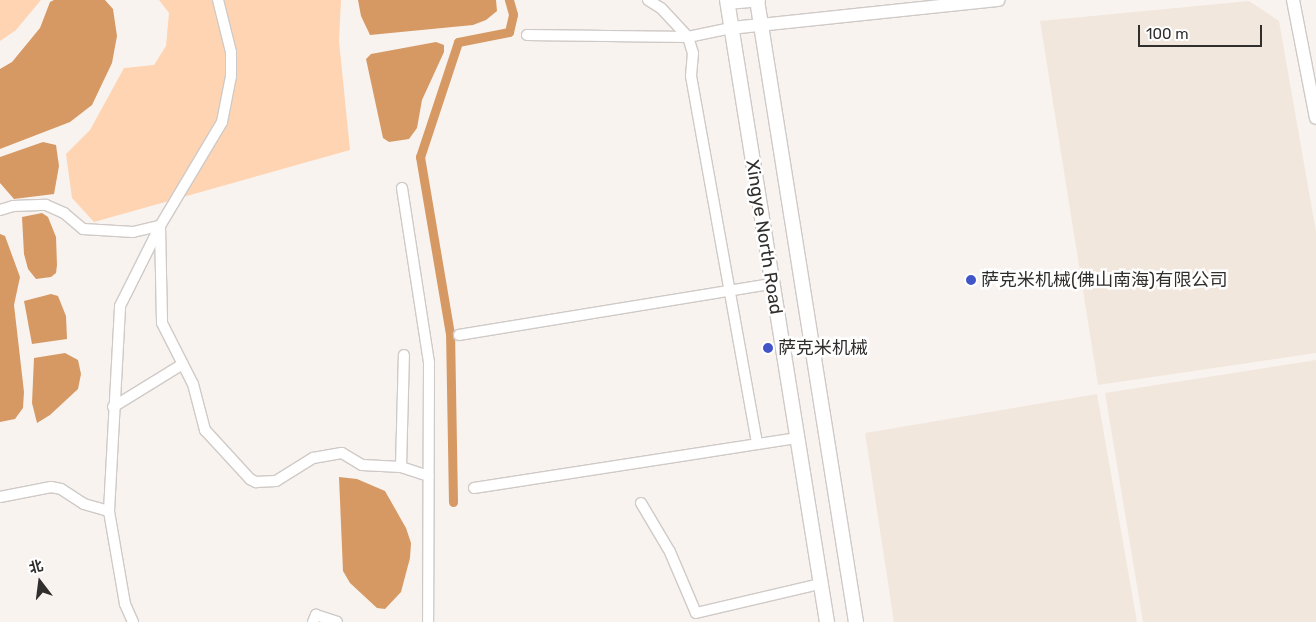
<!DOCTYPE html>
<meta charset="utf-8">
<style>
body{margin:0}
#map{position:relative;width:1316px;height:622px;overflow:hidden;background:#f8f3ef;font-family:Rubik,"Noto Sans SC",sans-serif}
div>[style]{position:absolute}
.built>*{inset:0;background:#f2e7dd}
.green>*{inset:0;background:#ffd4b2}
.water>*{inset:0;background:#d69964}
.canal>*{height:9px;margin:-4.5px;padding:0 4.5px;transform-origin:4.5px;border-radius:4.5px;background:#d69964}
.roads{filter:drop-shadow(1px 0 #cfcac7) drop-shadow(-1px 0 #cfcac7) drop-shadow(0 1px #cfcac7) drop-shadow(0 -1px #cfcac7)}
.minor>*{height:10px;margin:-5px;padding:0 5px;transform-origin:5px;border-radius:5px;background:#fff}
.tertiary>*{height:12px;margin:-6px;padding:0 6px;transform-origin:6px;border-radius:6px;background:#fff}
.secondary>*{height:14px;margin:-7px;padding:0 7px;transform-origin:7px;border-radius:7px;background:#fff}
.dots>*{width:14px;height:14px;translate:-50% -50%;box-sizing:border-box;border:2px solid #fff;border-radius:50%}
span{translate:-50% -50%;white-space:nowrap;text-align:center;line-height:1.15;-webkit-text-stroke:5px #fff;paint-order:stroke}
.street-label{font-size:18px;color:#312f2e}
.poi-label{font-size:18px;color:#312f2e}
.left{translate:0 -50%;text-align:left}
.north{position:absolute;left:15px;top:557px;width:50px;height:50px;-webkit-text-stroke:4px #fff;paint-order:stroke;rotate:345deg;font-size:14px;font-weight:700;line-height:20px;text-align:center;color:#312f2e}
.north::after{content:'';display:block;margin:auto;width:18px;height:22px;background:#312f2e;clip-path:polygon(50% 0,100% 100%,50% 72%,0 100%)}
.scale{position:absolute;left:1138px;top:25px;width:124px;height:22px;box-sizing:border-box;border:2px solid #312f2e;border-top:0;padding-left:6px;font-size:15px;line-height:18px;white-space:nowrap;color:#312f2e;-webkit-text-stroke:4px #fff;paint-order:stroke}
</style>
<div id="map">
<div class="built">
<div style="clip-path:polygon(1249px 1px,1279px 21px,1316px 232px,1316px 353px,1098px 385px,1040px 21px)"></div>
<div style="clip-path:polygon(1316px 360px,1316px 622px,1143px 622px,1105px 393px)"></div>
<div style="clip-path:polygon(1097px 394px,1137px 622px,894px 622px,865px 433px)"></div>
</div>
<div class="green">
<div style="clip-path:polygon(0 0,41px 0,16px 30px,0 41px)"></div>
<div style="clip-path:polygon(159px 0,341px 0,339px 41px,350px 150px,94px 222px,72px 198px,66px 154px,90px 130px,124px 68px,154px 65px,166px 46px,169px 13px)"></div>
</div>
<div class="water">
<div style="clip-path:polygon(54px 0,105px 0,113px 9px,117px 36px,112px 63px,92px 105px,70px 122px,0 149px,0 69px,12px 62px,40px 28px,50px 2px)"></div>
<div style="clip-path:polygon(358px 0,496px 0,497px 11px,486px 20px,473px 25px,370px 35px,361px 16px)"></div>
<div style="clip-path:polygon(436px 42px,444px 45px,444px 52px,422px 100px,417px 128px,409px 139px,389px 142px,383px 138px,366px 59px,371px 54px)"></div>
<div style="clip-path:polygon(43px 142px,56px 145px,59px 166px,54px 194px,14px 199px,0 183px,0 157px)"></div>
<div style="clip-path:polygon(42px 213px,48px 217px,56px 237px,57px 265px,56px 273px,51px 277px,36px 279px,28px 269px,24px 254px,22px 217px)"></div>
<div style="clip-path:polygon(0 234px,5px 236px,20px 277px,14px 305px,24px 392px,23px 408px,15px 419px,0 422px)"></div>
<div style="clip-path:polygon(51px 294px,58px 296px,66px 316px,67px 339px,32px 344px,24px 301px)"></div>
<div style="clip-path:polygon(65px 353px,78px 360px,81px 374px,78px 389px,50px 415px,37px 423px,32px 403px,34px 358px)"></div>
<div style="clip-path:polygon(339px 477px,357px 479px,385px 491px,406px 528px,411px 543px,410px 558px,401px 592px,385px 609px,377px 608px,350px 583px,343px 571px)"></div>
</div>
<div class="canal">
<div style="left:453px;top:502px;width:168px;rotate:-91deg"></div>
<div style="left:450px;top:334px;width:180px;rotate:-99.6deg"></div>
<div style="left:420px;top:157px;width:121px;rotate:-71.7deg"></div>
<div style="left:458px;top:42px;width:52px;rotate:-11.1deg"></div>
<div style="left:509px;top:32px;width:18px;rotate:-77deg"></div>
<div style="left:513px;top:14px;width:15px;rotate:-106deg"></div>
</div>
<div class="roads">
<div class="minor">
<div style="left:648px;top:0;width:15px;rotate:32deg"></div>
<div style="left:661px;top:8px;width:40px;rotate:47deg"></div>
<div style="left:688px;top:37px;width:17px;rotate:73deg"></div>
<div style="left:693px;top:53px;width:23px;rotate:95deg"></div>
<div style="left:691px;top:76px;width:374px;rotate:79.8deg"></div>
<div style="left:527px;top:35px;width:161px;rotate:0.7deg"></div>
<div style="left:688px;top:37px;width:44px;rotate:-11.8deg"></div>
<div style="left:402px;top:188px;width:177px;rotate:81.2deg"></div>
<div style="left:429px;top:363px;width:259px;rotate:90.2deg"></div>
<div style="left:0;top:210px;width:14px;rotate:-17deg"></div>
<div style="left:13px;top:206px;width:33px;rotate:-2deg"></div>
<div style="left:46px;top:205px;width:20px;rotate:24deg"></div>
<div style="left:64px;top:213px;width:25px;rotate:40deg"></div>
<div style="left:83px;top:229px;width:50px;rotate:3.4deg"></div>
<div style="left:133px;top:232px;width:28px;rotate:-13deg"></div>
<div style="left:160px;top:226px;width:97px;rotate:88.8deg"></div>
<div style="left:162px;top:323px;width:68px;rotate:63.1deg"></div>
<div style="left:193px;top:384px;width:48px;rotate:75.4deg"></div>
<div style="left:205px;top:430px;width:67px;rotate:47.4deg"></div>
<div style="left:250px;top:479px;width:7px;rotate:27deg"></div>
<div style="left:256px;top:482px;width:20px;rotate:-3deg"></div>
<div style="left:276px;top:481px;width:44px;rotate:-31.9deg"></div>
<div style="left:313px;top:458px;width:29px;rotate:-10deg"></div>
<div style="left:342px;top:453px;width:23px;rotate:31deg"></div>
<div style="left:362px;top:465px;width:39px;rotate:3deg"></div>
<div style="left:401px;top:467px;width:29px;rotate:18deg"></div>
<div style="left:459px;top:335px;width:316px;rotate:-9.3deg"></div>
<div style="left:113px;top:407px;width:82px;rotate:-31.6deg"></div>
<div style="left:401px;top:467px;width:112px;rotate:-88.5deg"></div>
<div style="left:474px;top:488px;width:326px;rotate:-8.8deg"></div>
<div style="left:0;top:497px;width:52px;rotate:-11.1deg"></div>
<div style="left:51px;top:487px;width:10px;rotate:11deg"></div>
<div style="left:61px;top:489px;width:27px;rotate:33deg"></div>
<div style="left:84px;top:504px;width:26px;rotate:16deg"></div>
<div style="left:641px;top:503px;width:57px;rotate:59.4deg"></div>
<div style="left:670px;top:552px;width:66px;rotate:66.9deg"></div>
<div style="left:696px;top:613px;width:127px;rotate:-13.2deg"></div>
<div style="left:133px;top:622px;width:20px;rotate:-114deg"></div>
<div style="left:125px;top:604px;width:94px;rotate:-99.8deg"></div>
<div style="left:109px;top:511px;width:205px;rotate:-86.9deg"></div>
<div style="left:120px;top:306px;width:89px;rotate:-63.4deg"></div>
<div style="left:160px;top:226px;width:121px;rotate:-59.2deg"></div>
<div style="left:222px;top:122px;width:47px;rotate:-78.9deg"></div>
<div style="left:231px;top:76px;width:24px;rotate:-90deg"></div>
<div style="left:231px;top:52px;width:54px;rotate:-104deg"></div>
<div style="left:313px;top:622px;width:8px;rotate:-67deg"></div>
<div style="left:316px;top:615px;width:22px;rotate:18deg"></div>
</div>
<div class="tertiary">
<div style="left:1293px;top:0;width:120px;rotate:79deg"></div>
<div style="left:727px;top:3px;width:32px;rotate:-5deg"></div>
<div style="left:731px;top:28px;width:269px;rotate:-6deg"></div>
</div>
<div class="secondary">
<div style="left:727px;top:0;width:630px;rotate:80.87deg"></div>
<div style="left:757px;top:0;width:630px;rotate:80.96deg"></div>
</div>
</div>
<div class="dots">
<div style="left:971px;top:280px;background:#4155c9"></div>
<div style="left:768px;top:348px;background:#4155c9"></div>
</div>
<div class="street-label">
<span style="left:764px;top:237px;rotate:81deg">Xingye North Road</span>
</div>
<div class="poi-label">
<span class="left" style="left:981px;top:280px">萨克米机械(佛山南海)有限公司</span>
<span class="left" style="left:778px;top:348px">萨克米机械</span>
</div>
<div class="north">北</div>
<div class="scale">100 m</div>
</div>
